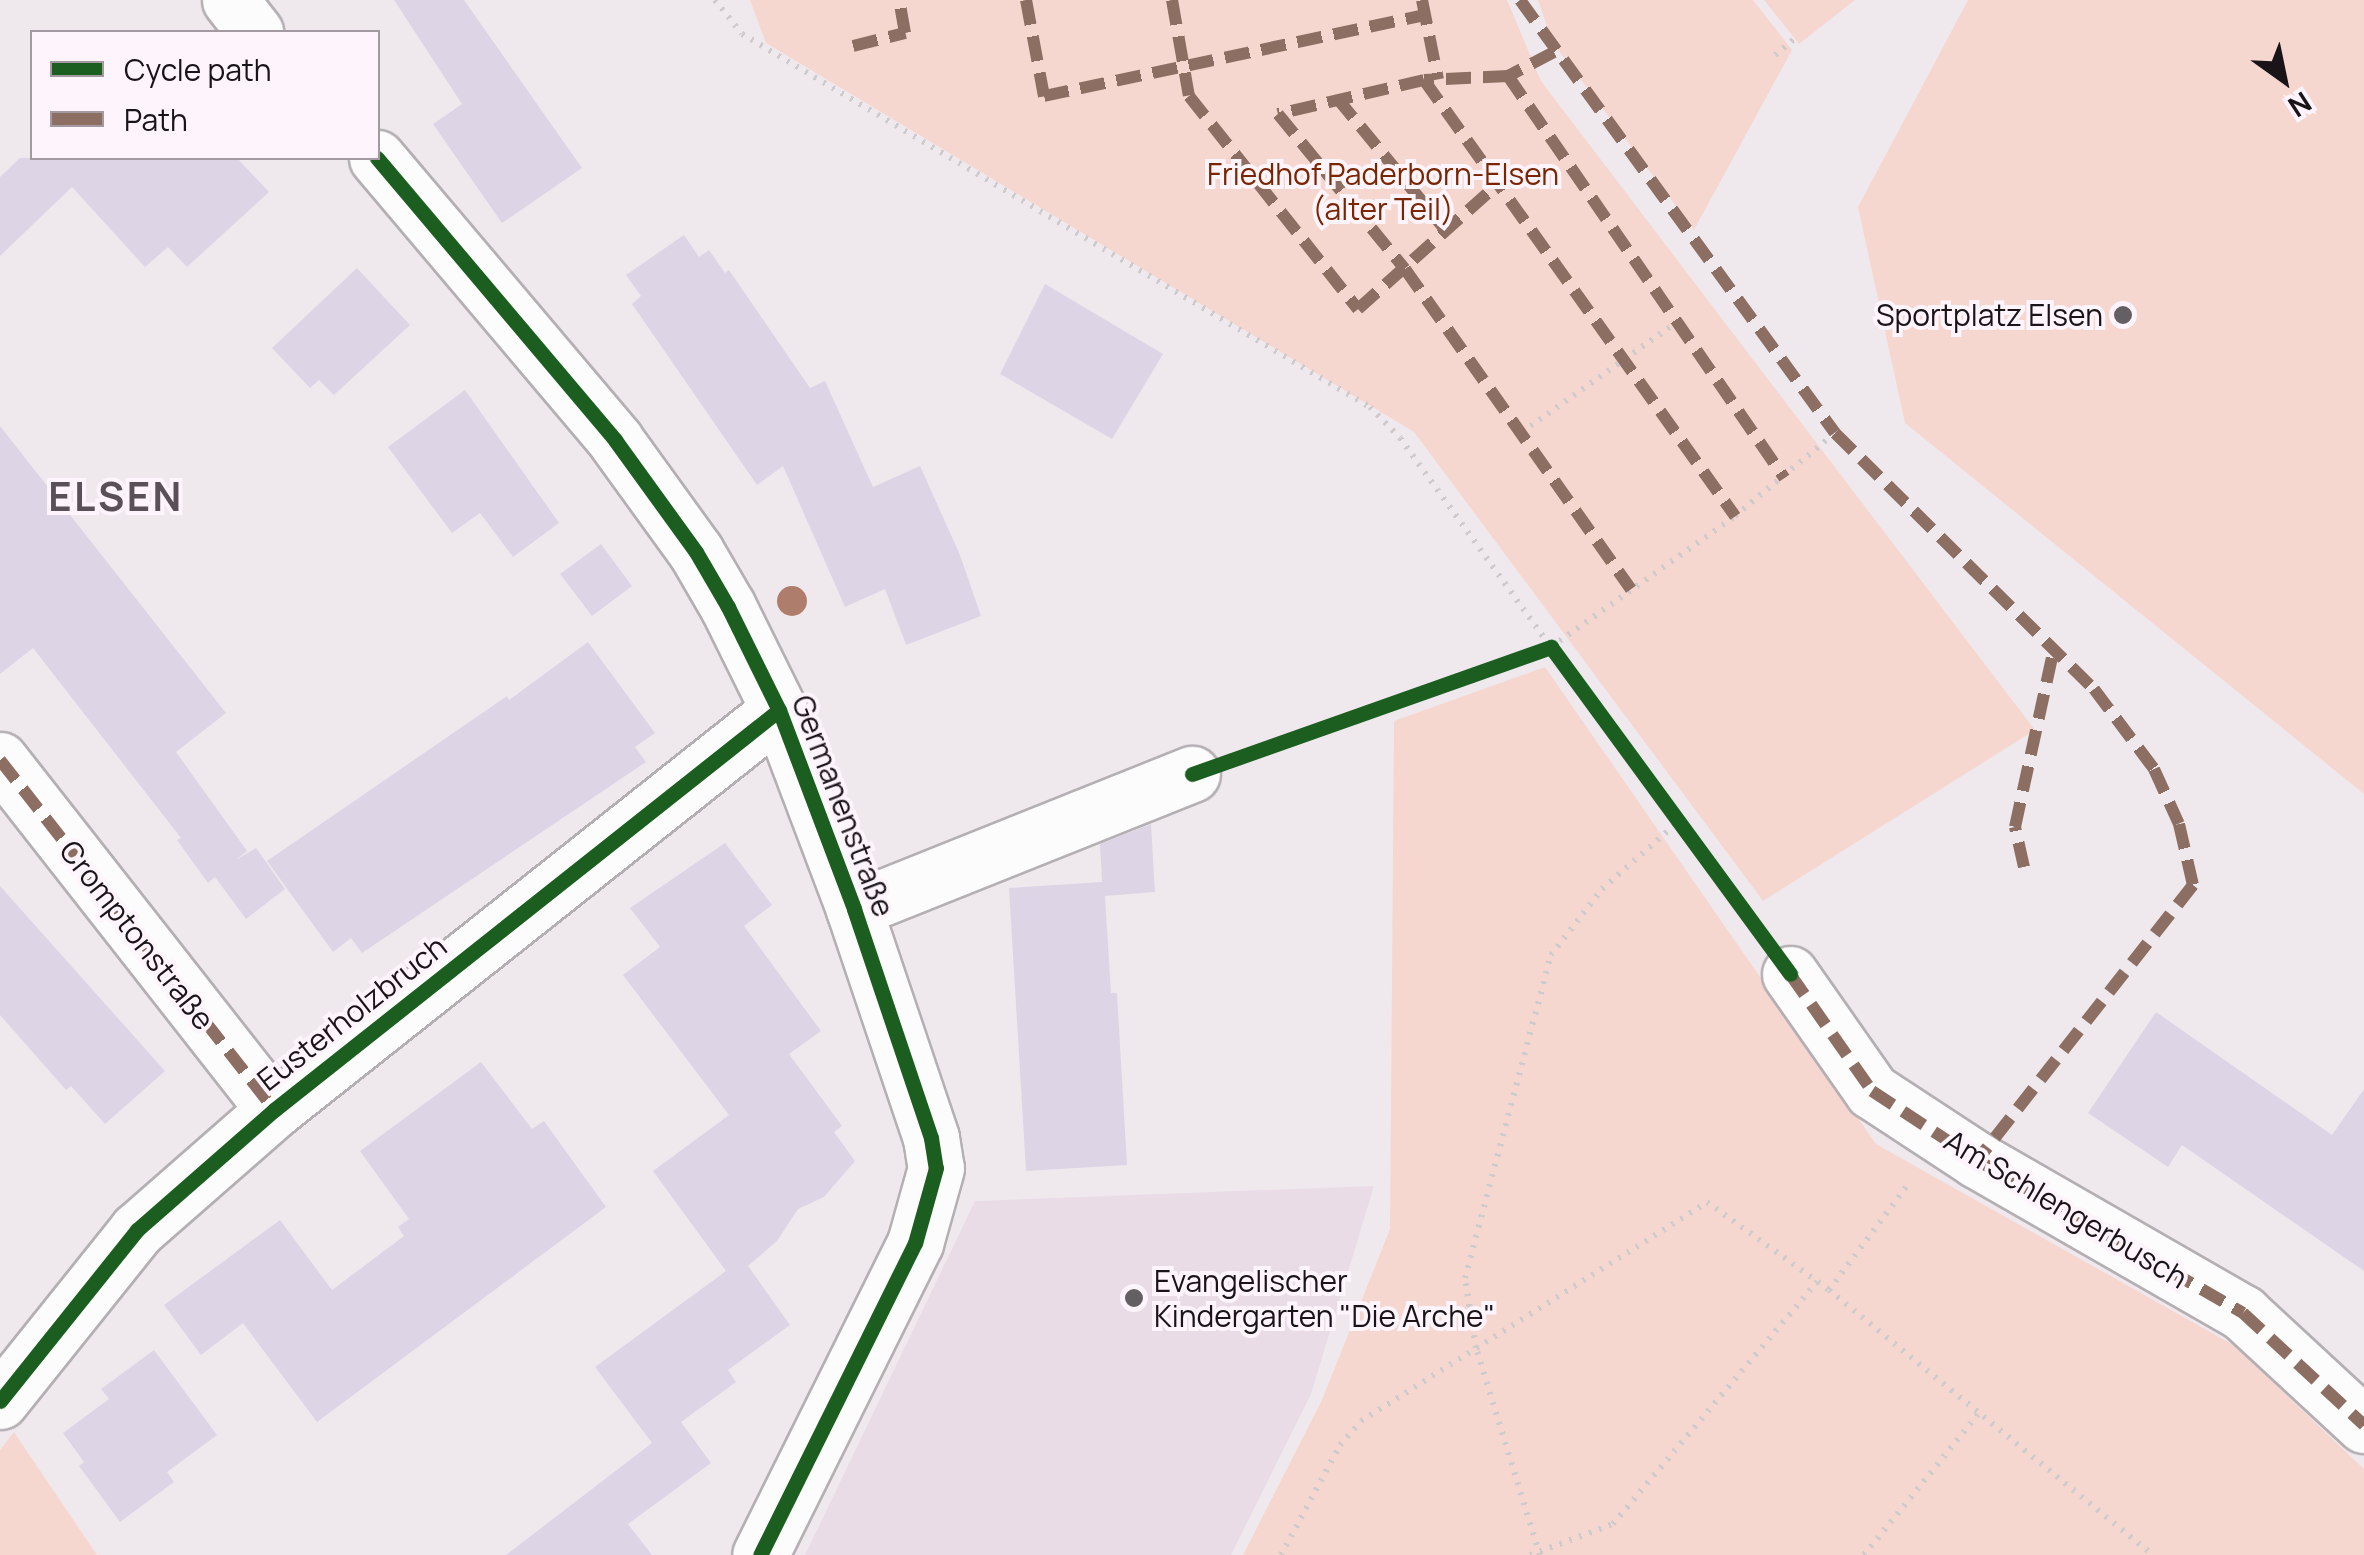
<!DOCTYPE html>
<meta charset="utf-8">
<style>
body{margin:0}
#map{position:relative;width:2364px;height:1555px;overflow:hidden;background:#efe9ee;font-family:Manrope,sans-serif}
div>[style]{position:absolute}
.built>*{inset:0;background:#e9dce6}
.green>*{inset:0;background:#f6d7cf}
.building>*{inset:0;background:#ddd5e5}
.path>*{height:6px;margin-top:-3px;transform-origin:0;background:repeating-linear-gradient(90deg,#cdcbcc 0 2.5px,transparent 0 10.5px)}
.roads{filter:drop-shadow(2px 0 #b4afb3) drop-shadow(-2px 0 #b4afb3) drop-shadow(0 2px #b4afb3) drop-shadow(0 -2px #b4afb3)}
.minor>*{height:55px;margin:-27.5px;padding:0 27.5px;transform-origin:27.5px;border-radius:27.5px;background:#fdfcfc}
.quiet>*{height:12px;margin-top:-6px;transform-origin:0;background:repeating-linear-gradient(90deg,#8d6e63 0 25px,transparent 0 37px)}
.cycleway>*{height:15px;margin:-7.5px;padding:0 7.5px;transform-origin:7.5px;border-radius:7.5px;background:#1b5e20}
.trees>*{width:30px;height:30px;margin:-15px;border-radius:50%;background:#af7d6b}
.dots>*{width:28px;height:28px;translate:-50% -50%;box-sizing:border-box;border:5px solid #fef4fc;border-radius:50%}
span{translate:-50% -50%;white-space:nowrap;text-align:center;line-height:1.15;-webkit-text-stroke:8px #fef4fc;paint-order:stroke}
.park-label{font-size:30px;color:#7b2500}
.poi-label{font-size:30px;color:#181417}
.right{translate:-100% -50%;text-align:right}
.left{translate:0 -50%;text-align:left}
.street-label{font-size:30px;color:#181417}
.district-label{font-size:40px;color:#5a5058;font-weight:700;letter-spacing:2.5px}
.legend{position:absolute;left:30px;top:30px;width:350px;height:130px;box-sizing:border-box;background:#fef4fc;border:2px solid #a29aa0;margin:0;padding:12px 18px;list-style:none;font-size:30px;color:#181417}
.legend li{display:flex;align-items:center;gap:20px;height:50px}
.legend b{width:50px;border:2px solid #a29aa0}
.north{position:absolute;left:2234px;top:30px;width:100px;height:100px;-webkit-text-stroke:8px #fef4fc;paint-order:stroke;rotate:147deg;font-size:28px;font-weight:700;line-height:40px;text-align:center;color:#181417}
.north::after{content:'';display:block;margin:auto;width:35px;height:45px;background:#181417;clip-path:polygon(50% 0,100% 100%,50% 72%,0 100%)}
</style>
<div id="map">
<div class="built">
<div style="clip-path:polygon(1374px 1186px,1311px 1394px,1231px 1555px,805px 1555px,975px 1201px)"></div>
</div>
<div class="green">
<div style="clip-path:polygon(750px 0,1507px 0,1541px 81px,2035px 730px,1763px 901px,1414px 432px,766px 43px)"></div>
<div style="clip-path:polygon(1538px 0,1753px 0,1792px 50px,1694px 230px,1553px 43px)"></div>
<div style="clip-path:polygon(1764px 0,1855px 0,1799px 44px)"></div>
<div style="clip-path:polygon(1968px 0,2364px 0,2364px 794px,1905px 423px,1858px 207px)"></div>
<div style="clip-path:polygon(1545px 667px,1876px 1144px,2235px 1346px,2364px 1469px,2364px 1555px,1243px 1555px,1322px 1400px,1390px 1229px,1394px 721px)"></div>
<div style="clip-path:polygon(14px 1432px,97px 1555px,0 1555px,0 1450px)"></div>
</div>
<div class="building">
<div style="clip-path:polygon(394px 0,464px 0,582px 168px,502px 223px,433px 124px,462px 104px)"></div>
<div style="clip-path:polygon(20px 158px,237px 158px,269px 192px,187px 267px,168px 247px,145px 267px,72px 187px,0 256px,0 177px)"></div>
<div style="clip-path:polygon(684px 235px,699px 257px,709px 250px,725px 273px,729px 270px,810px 388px,825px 381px,873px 487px,920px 466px,960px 555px,981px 616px,906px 645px,885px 589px,845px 607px,783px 466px,757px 485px,632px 304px,641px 296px,626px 275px)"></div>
<div style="clip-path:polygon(357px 268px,410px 325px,334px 395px,319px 380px,310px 388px,272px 348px)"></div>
<div style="clip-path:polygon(1045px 284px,1163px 354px,1112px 439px,1000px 374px)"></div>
<div style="clip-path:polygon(465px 390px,559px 523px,513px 557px,480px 513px,452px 533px,388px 447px)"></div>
<div style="clip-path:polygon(0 426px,226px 713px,176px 752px,247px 851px,236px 860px,256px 848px,285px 889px,246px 919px,215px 877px,208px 883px,177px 840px,181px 838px,33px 648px,0 674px)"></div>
<div style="clip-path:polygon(601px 544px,632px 586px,592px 616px,560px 574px)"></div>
<div style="clip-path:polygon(588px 642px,655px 733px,635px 747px,646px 762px,362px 953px,351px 938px,333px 952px,267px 861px,507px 696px,509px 700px)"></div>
<div style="clip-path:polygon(1151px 824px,1155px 892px,1105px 896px,1111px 993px,1117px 993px,1127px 1165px,1026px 1171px,1009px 888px,1102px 882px,1100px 844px)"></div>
<div style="clip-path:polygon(725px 843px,772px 905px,744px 926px,821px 1031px,789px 1054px,842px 1126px,834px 1132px,855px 1161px,824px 1197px,798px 1209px,777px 1241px,748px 1266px,790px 1325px,728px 1370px,736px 1382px,681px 1422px,711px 1463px,628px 1524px,652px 1555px,506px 1555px,652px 1443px,595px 1367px,726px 1271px,653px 1171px,729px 1115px,623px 975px,660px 947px,630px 908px)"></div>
<div style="clip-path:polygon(0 886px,165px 1071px,105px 1124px,71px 1086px,66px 1090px,0 1015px)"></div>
<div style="clip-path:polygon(2156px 1012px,2332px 1135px,2364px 1089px,2364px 1271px,2182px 1145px,2168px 1167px,2088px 1113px)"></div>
<div style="clip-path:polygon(481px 1062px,532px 1129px,544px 1121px,606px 1207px,317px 1422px,243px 1323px,201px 1355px,164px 1305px,280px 1220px,332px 1290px,404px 1236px,398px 1227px,409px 1219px,360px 1151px)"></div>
<div style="clip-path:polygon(154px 1350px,217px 1435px,167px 1472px,174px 1482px,120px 1522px,79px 1466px,84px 1462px,63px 1433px,109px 1399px,101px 1389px)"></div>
</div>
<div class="path">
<div style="left:715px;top:0;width:43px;rotate:51.5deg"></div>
<div style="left:742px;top:34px;width:730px;rotate:30.71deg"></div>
<div style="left:1370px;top:407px;width:43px;rotate:45.9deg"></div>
<div style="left:1400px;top:438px;width:258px;rotate:54.2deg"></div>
<div style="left:1551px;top:647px;width:226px;rotate:-35.4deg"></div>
<div style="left:1735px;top:516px;width:130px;rotate:-39.7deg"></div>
<div style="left:1775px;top:55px;width:25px;rotate:-40deg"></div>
<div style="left:1522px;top:432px;width:190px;rotate:-35.4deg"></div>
<div style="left:1829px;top:1290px;width:134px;rotate:-53.2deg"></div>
<div style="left:1281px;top:1555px;width:125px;rotate:-61.8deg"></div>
<div style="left:1340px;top:1445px;width:32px;rotate:-49deg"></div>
<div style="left:1361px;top:1421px;width:409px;rotate:-32.3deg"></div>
<div style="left:1707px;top:1202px;width:150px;rotate:35.8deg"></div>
<div style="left:1829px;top:1290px;width:419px;rotate:39.3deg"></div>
<div style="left:1530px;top:1555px;width:89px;rotate:-20.5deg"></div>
<div style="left:1613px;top:1524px;width:317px;rotate:-49.9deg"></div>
<div style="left:1540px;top:1555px;width:217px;rotate:-107.2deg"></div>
<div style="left:1476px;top:1348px;width:71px;rotate:-98.9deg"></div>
<div style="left:1465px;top:1278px;width:334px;rotate:-75.1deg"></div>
<div style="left:1551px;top:955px;width:83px;rotate:-52.3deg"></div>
<div style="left:1602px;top:889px;width:103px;rotate:-41.4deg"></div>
<div style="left:1864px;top:1555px;width:181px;rotate:-51deg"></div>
</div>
<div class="roads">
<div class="minor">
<div style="left:230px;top:0;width:41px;rotate:52deg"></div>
<div style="left:377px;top:158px;width:369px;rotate:49.8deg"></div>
<div style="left:615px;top:440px;width:138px;rotate:54.1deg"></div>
<div style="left:696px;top:552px;width:64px;rotate:59.8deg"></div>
<div style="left:728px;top:607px;width:115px;rotate:63.7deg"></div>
<div style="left:779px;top:710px;width:213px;rotate:69.3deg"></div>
<div style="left:854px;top:909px;width:242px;rotate:71.4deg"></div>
<div style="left:931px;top:1138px;width:30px;rotate:81deg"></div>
<div style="left:936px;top:1168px;width:78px;rotate:105.6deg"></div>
<div style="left:915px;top:1243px;width:348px;rotate:116.4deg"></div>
<div style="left:0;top:760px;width:444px;rotate:51.9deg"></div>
<div style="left:854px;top:909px;width:364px;rotate:-21.8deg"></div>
<div style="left:1790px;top:974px;width:143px;rotate:55deg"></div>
<div style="left:1872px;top:1091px;width:126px;rotate:33.3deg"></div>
<div style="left:1977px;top:1160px;width:307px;rotate:29.9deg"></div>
<div style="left:2243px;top:1313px;width:165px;rotate:42.8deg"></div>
<div style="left:0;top:1401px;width:219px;rotate:-51.3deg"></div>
<div style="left:137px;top:1230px;width:182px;rotate:-41.2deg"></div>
<div style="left:274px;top:1110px;width:644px;rotate:-38.38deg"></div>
</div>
</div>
<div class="quiet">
<div style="left:1026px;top:0;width:98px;rotate:79.4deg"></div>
<div style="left:1044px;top:96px;width:390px;rotate:-12deg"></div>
<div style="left:1172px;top:0;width:97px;rotate:80deg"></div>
<div style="left:1189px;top:96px;width:272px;rotate:51.6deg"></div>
<div style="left:1358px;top:309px;width:188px;rotate:-41.8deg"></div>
<div style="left:1422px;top:0;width:81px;rotate:78.6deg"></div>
<div style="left:1520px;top:0;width:535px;rotate:53.96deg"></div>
<div style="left:1835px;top:433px;width:364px;rotate:44.7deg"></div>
<div style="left:2094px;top:689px;width:100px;rotate:53.1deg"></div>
<div style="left:2154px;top:769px;width:60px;rotate:65.6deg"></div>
<div style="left:2179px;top:824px;width:63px;rotate:77.1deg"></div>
<div style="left:2193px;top:885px;width:350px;rotate:128.1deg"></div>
<div style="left:853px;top:46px;width:54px;rotate:-14deg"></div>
<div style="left:905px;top:33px;width:34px;rotate:-100deg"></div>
<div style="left:1554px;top:52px;width:52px;rotate:152.4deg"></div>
<div style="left:1508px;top:76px;width:84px;rotate:177.3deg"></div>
<div style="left:1424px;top:80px;width:150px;rotate:166.9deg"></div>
<div style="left:1278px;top:114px;width:200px;rotate:50.7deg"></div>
<div style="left:1405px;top:269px;width:392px;rotate:54.8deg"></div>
<div style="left:1508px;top:76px;width:488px;rotate:55.5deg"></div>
<div style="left:1424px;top:80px;width:536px;rotate:54.5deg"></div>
<div style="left:1337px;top:98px;width:173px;rotate:50.6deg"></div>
<div style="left:0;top:760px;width:444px;rotate:51.9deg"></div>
<div style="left:2024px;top:867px;width:41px;rotate:-102.7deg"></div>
<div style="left:2015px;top:827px;width:183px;rotate:-77.7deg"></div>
<div style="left:1790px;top:974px;width:143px;rotate:55deg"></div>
<div style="left:1872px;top:1091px;width:126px;rotate:33.3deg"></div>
<div style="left:1977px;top:1160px;width:307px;rotate:29.9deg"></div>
<div style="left:2243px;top:1313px;width:165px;rotate:42.8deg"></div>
</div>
<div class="cycleway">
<div style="left:377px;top:158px;width:369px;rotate:49.8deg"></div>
<div style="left:615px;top:440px;width:138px;rotate:54.1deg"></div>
<div style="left:696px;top:552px;width:64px;rotate:59.8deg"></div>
<div style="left:728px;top:607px;width:115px;rotate:63.7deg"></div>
<div style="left:779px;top:710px;width:213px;rotate:69.3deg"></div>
<div style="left:854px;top:909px;width:242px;rotate:71.4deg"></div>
<div style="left:931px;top:1138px;width:30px;rotate:81deg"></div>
<div style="left:936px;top:1168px;width:78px;rotate:105.6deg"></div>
<div style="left:915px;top:1243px;width:348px;rotate:116.4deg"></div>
<div style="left:1192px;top:774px;width:381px;rotate:-19.5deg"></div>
<div style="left:1551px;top:647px;width:405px;rotate:53.8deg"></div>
<div style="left:0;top:1401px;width:219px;rotate:-51.3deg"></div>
<div style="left:137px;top:1230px;width:182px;rotate:-41.2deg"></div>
<div style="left:274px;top:1110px;width:644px;rotate:-38.38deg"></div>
</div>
<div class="trees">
<div style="left:792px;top:601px"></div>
</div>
<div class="dots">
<div style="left:2123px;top:315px;background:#635f62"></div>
<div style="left:1134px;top:1298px;background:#635f62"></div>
</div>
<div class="park-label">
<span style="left:1383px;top:191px">Friedhof Paderborn-Elsen<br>(alter Teil)</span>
</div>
<div class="poi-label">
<span class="right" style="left:2103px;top:315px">Sportplatz Elsen</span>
<span class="left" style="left:1154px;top:1298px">Evangelischer<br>Kindergarten "Die Arche"</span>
</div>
<div class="street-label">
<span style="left:843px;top:806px;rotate:69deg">Germanenstraße</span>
<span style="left:137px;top:935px;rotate:52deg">Cromptonstraße</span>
<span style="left:352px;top:1013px;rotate:-38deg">Eusterholzbruch</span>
<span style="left:2066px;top:1209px;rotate:31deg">Am Schlengerbusch</span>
</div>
<div class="district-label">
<span style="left:116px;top:496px">ELSEN</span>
</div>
<ul class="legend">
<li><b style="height:12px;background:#1b5e20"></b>Cycle path</li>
<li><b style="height:12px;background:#8d6e63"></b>Path</li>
</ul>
<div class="north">N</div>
</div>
